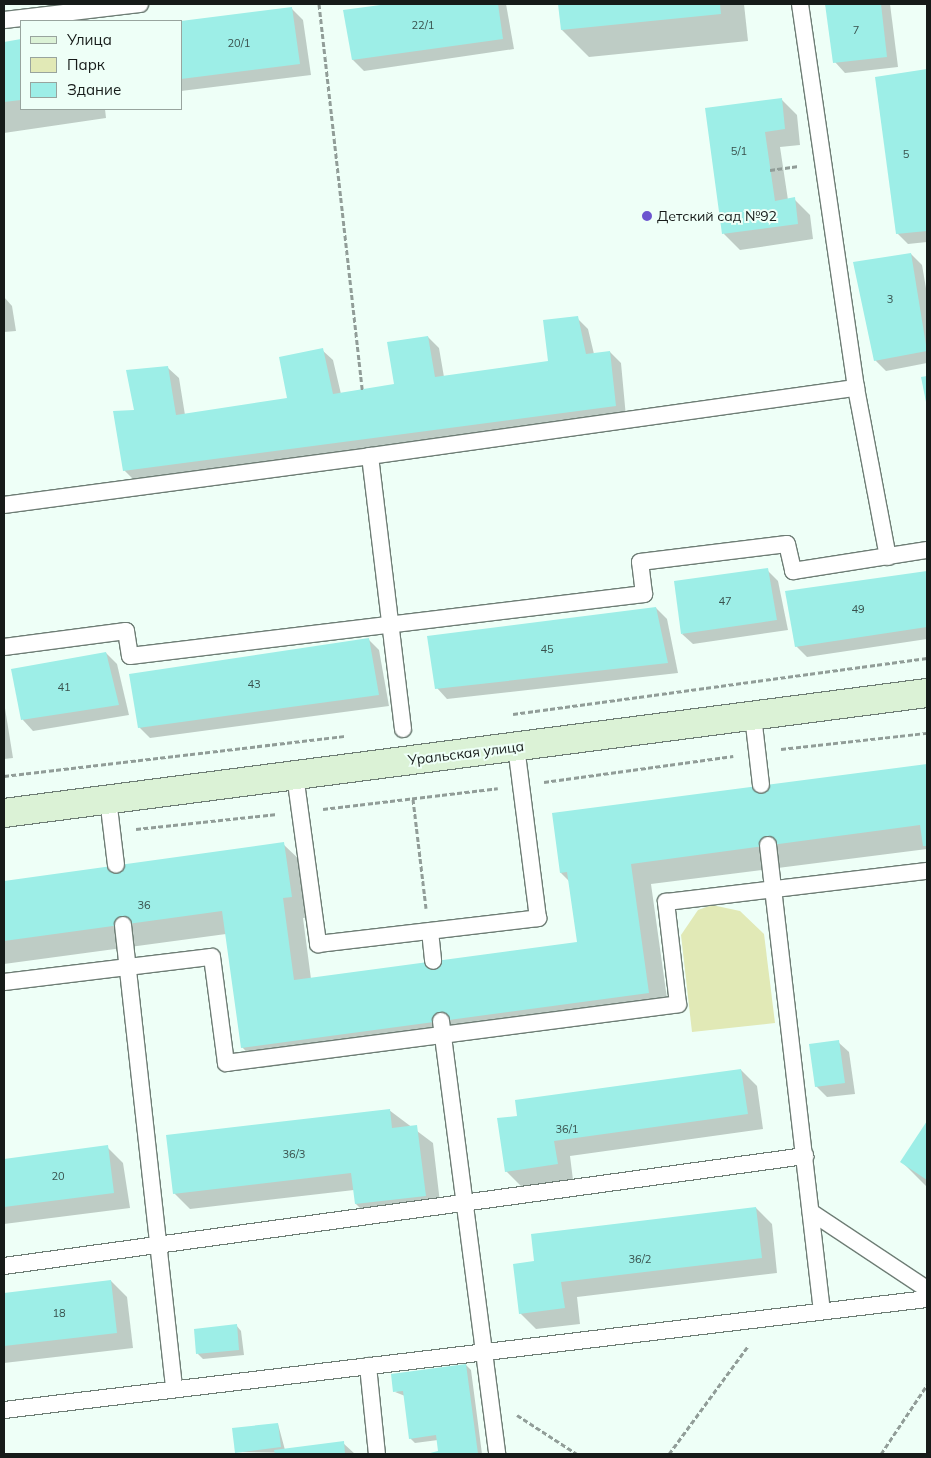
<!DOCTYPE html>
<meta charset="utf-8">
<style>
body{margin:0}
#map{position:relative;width:931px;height:1458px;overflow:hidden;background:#eefff7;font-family:Mulish,sans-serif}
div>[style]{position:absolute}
.green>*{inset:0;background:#e1e9b6}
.shadow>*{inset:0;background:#0003}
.building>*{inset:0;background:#9deee7}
.path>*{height:3px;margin-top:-1.5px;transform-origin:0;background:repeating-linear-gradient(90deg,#919d98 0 5px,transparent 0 7.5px)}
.roads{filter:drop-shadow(1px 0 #6e7d75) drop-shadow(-1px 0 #6e7d75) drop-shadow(0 1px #6e7d75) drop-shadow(0 -1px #6e7d75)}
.lane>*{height:16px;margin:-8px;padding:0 8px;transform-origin:8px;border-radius:8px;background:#fff}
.secondary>*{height:28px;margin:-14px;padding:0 14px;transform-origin:14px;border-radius:14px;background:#dbf2d6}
.dots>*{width:14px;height:14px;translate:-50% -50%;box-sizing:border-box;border:2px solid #eefff7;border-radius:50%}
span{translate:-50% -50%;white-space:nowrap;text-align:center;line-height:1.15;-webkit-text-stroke:4px #eefff7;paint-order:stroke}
.number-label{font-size:11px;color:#38504c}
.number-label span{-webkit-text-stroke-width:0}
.poi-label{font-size:14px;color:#161b19}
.left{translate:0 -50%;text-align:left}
.street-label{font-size:14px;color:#161b19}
.frame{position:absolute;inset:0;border:5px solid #161b19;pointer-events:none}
.legend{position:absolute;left:20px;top:20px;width:162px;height:90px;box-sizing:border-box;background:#eefff7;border:1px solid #98a49e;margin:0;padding:6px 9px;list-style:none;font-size:15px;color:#161b19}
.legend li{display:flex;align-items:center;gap:10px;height:25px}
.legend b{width:25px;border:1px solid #98a49e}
</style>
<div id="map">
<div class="green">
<div style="clip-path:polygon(712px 905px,740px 911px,764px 934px,775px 1023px,692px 1032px,681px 935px,698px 910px)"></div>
</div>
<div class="shadow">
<div style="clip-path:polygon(396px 4px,506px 4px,514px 49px,364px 71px,353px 60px,345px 12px)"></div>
<div style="clip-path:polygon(559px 4px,744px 4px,748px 41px,589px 57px,562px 30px)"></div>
<div style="clip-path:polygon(826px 4px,890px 4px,898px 67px,845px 73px,835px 62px)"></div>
<div style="clip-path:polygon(292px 9px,303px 20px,311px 75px,181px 91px,181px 22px)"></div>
<div style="clip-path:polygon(21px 41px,21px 109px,105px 109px,106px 118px,4px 133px,4px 43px)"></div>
<div style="clip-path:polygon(927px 70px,927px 242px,908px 244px,897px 233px,877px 78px)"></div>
<div style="clip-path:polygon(781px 99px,797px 115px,800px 145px,780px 147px,788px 200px,794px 199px,810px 215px,813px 239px,740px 250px,724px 234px,707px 109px)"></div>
<div style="clip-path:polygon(911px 254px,922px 265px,927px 294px,927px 363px,886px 371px,875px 360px)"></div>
<div style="clip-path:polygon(4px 297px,12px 306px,16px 331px,4px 332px)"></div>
<div style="clip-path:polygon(577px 318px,588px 329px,594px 354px,610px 352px,621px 363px,626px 417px,135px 481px,124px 470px,135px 411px,168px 368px,179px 378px,185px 415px,289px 399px,322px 350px,333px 360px,341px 394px,396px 385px,428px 337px,439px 348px,444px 377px,549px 362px)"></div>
<div style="clip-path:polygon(767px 570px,778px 581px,788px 630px,693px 644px,682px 634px)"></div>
<div style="clip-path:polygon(927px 572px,927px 639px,807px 657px,796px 646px,787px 592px)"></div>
<div style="clip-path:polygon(656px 608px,667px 619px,678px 673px,447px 699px,437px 688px)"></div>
<div style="clip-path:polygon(368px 639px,379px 650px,389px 706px,150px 738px,139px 727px)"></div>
<div style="clip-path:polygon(106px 653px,117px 664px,129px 715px,33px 731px,23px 720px,12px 670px)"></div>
<div style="clip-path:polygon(4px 702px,13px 758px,4px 759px)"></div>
<div style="clip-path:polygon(927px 765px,927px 849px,651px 884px,669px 1013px,262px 1068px,242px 1047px,226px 934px,4px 964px,4px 882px,283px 844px,304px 864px,311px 917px,303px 918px,311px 979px,578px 943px,570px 882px,561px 873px,553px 814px)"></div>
<div style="clip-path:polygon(838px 1042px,849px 1052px,855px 1094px,827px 1097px,816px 1086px)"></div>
<div style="clip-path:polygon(741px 1070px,757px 1086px,763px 1129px,570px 1156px,573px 1180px,522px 1187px,506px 1171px,518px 1117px)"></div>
<div style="clip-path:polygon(389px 1110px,433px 1143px,441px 1211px,372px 1220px,356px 1204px,354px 1190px,190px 1209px,174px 1193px)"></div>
<div style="clip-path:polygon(927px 1124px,927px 1187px,902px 1162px)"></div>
<div style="clip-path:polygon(107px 1147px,123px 1163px,130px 1208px,4px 1224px,4px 1160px)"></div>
<div style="clip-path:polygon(756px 1208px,772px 1224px,777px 1273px,577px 1297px,580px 1324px,536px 1329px,520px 1313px,535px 1263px)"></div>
<div style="clip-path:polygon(111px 1281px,127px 1297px,133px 1348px,4px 1363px,4px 1294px)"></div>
<div style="clip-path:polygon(236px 1325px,241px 1331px,244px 1355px,203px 1359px,198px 1354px,195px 1330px)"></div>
<div style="clip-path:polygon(466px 1365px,471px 1370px,482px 1454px,427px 1454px,440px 1453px,438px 1440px,415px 1443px,410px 1438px,405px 1396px,395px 1392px)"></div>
<div style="clip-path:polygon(278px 1424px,285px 1450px,343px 1443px,355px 1454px,237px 1452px)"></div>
</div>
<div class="building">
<div style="clip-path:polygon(388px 4px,498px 4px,503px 39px,352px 60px,343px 10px)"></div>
<div style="clip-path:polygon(558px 4px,720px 4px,721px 14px,561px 30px)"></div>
<div style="clip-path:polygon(825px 4px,881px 4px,887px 57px,833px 63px)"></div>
<div style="clip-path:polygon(292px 7px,300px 64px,181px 79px,181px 21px)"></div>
<div style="clip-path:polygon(21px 39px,21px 100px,4px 102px,4px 42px)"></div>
<div style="clip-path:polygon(927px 69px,927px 231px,896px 234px,875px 77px)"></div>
<div style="clip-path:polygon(782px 98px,785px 129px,765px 132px,775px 201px,795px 197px,798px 224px,722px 234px,705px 108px)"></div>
<div style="clip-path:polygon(911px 253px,927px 351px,874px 361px,853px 262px)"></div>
<div style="clip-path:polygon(578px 316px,586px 354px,610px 351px,616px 406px,123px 471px,113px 411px,134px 410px,126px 370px,168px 366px,176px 415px,287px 398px,279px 357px,323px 348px,333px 394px,394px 384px,387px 342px,428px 336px,435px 377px,548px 361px,543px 320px)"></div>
<div style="clip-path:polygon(927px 376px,927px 402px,926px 402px,921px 377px)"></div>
<div style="clip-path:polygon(768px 568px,777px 620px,681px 634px,674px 581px)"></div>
<div style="clip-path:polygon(927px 571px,927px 627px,795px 647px,785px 591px)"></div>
<div style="clip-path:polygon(656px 607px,668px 663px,435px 689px,427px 636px)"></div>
<div style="clip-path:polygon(369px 638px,379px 695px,138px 728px,129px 674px)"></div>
<div style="clip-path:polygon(106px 652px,119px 705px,21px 720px,11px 669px)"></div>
<div style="clip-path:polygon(927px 764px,927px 846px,923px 846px,920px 825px,631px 864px,649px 993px,241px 1048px,222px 911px,4px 941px,4px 881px,284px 842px,292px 897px,283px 898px,294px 980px,577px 942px,567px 872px,560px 873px,552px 813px)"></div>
<div style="clip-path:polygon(839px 1040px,845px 1083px,815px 1087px,809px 1044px)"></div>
<div style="clip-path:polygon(741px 1069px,748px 1114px,554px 1141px,558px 1164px,505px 1172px,497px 1118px,517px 1116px,515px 1100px)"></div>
<div style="clip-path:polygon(390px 1109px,392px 1128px,417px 1125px,426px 1196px,355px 1204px,351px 1173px,173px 1194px,166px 1135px)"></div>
<div style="clip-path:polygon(927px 1121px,927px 1180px,900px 1162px)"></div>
<div style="clip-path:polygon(108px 1145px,114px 1193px,4px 1207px,4px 1159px)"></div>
<div style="clip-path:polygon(756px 1207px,762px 1258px,561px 1282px,565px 1308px,519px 1314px,513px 1264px,534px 1261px,531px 1234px)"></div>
<div style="clip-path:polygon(111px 1280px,117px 1333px,4px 1346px,4px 1293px)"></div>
<div style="clip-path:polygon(237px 1324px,239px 1350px,196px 1354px,194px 1329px)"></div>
<div style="clip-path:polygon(466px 1364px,478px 1454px,426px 1454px,438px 1451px,436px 1435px,409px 1439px,403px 1391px,393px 1392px,391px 1374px)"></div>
<div style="clip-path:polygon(278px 1423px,281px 1447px,235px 1453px,232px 1428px)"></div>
<div style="clip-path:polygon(344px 1441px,345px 1454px,275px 1454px,274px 1450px)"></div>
</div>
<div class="path">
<div style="left:319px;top:4px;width:388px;rotate:83.6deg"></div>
<div style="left:770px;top:170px;width:29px;rotate:-8deg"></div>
<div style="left:513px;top:714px;width:418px;rotate:-7.7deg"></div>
<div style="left:781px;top:749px;width:147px;rotate:-6.3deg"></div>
<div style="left:4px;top:776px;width:344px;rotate:-6.7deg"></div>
<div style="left:544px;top:782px;width:191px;rotate:-7.8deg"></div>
<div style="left:413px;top:799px;width:110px;rotate:83.2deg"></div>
<div style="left:323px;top:809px;width:176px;rotate:-6.8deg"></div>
<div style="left:136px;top:829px;width:142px;rotate:-6.1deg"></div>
<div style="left:517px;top:1415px;width:72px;rotate:33deg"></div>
<div style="left:669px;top:1454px;width:134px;rotate:-53.8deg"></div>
<div style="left:881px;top:1454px;width:83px;rotate:-56.3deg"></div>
</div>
<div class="roads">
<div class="lane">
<div style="left:800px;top:4px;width:388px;rotate:81.7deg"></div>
<div style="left:4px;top:20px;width:137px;rotate:-6.7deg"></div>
<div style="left:4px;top:505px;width:369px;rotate:-7.6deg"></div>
<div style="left:4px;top:647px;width:123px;rotate:-7.5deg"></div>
<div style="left:126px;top:631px;width:25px;rotate:81deg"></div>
<div style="left:130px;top:656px;width:518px;rotate:-6.88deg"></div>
<div style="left:644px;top:594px;width:32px;rotate:-97deg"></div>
<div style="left:640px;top:562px;width:148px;rotate:-7deg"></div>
<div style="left:787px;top:544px;width:28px;rotate:77deg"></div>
<div style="left:793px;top:571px;width:136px;rotate:-8.9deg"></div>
<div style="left:753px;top:716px;width:69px;rotate:83.4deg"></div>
<div style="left:403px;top:729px;width:275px;rotate:-96.9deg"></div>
<div style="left:370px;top:456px;width:491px;rotate:-8deg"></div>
<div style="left:856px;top:388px;width:172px;rotate:79.3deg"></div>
<div style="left:295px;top:775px;width:171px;rotate:82.2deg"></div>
<div style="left:318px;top:944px;width:222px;rotate:-6.7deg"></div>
<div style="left:538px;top:918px;width:172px;rotate:-97.3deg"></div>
<div style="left:108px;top:799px;width:66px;rotate:83.1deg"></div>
<div style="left:768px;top:845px;width:469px;rotate:83.4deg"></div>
<div style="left:123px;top:925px;width:467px;rotate:83.7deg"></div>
<div style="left:430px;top:931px;width:30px;rotate:84deg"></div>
<div style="left:4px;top:982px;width:209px;rotate:-6.9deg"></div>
<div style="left:212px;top:957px;width:107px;rotate:82.5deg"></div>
<div style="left:226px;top:1063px;width:456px;rotate:-7.4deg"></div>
<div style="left:678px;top:1004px;width:103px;rotate:-96.7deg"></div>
<div style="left:666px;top:902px;width:263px;rotate:-6.8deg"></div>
<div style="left:441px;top:1021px;width:437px;rotate:82.6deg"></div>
<div style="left:811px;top:1212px;width:139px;rotate:33.6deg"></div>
<div style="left:4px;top:1266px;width:809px;rotate:-7.82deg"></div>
<div style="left:368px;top:1366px;width:88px;rotate:84.2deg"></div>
<div style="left:4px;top:1410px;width:930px;rotate:-6.86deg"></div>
</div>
<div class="secondary">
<div style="left:4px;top:813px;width:931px;rotate:-7.41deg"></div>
</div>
</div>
<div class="dots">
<div style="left:647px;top:216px;background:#6c55cf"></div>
</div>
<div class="number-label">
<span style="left:423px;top:25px">22/1</span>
<span style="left:856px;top:30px">7</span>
<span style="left:239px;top:43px">20/1</span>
<span style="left:739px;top:151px">5/1</span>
<span style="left:906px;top:154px">5</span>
<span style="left:890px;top:299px">3</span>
<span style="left:725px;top:601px">47</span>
<span style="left:858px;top:609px">49</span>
<span style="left:547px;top:649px">45</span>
<span style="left:254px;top:684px">43</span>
<span style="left:64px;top:687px">41</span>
<span style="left:144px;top:905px">36</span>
<span style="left:567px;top:1129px">36/1</span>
<span style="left:294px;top:1154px">36/3</span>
<span style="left:58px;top:1176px">20</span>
<span style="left:640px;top:1259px">36/2</span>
<span style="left:59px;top:1313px">18</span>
</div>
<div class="poi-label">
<span class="left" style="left:657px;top:216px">Детский сад №92</span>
</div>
<div class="street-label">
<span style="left:466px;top:753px;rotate:-7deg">Уральская улица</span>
</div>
<div class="frame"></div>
<ul class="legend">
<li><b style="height:6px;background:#dbf2d6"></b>Улица</li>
<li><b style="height:14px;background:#e1e9b6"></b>Парк</li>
<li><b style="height:14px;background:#9deee7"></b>Здание</li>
</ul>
</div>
